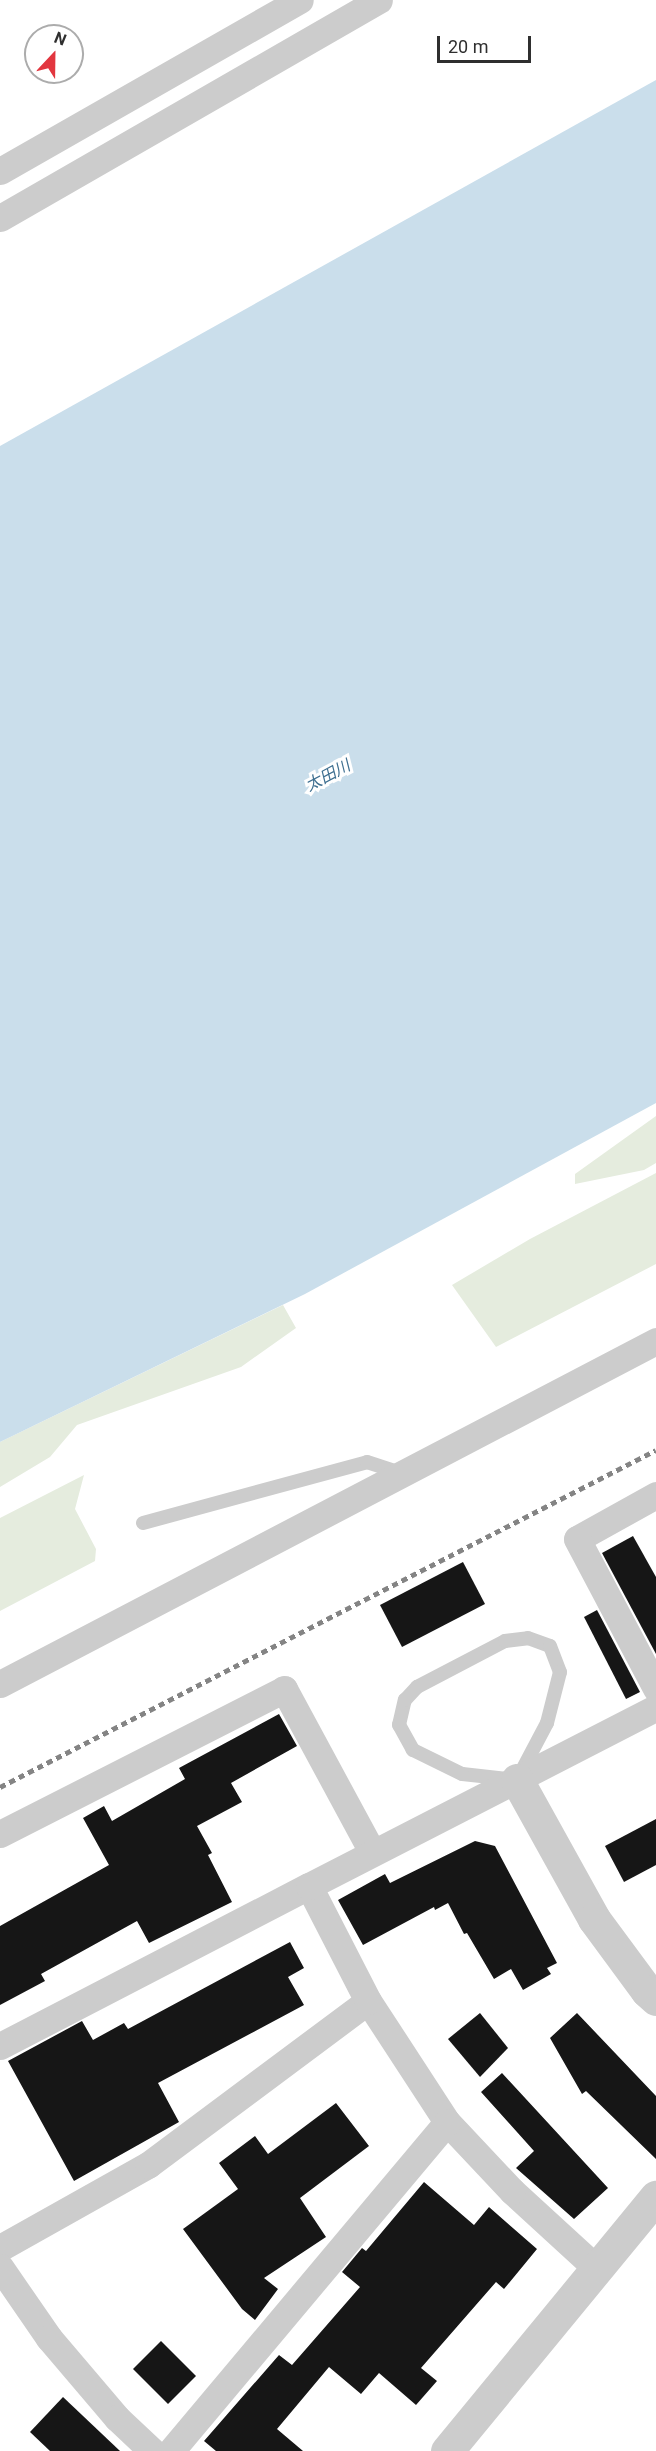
<!DOCTYPE html>
<meta charset="utf-8">
<style>
body{margin:0}
#map{position:relative;width:656px;height:2451px;overflow:hidden;background:#fff;font-family:Roboto,"Noto Sans JP",sans-serif}
div>[style]{position:absolute}
.green>*{inset:0;background:#e5ecde}
.water>*{inset:0;background:#cadeeb}
.building>*{inset:0;background:#161616}
.service>*{height:14px;margin:-7px;padding:0 7px;transform-origin:7px;border-radius:7px;background:#ccc}
.minor>*{height:27px;margin:-13.5px;padding:0 13.5px;transform-origin:13.5px;border-radius:13.5px;background:#ccc}
.tertiary>*{height:33px;margin:-16.5px;padding:0 16.5px;transform-origin:16.5px;border-radius:16.5px;background:#ccc}
.rail>*{height:4.5px;margin-top:-2.25px;transform-origin:0;background:repeating-linear-gradient(90deg,#848484 0 6px,transparent 0 10.5px)}
span{translate:-50% -50%;white-space:nowrap;text-align:center;line-height:1.15;-webkit-text-stroke:6px #fff;paint-order:stroke}
.water-label{font-size:16px;color:#3e6f90;font-style:italic}
.north{position:absolute;left:24px;top:24px;width:60px;height:60px;box-sizing:border-box;background:#fff;border:2px solid #acacac;border-radius:50%;rotate:22deg;font-size:16px;font-weight:700;line-height:24px;text-align:center;color:#2f2f2f}
.north::after{content:'';display:block;margin:auto;width:21px;height:27px;background:#e2363f;clip-path:polygon(50% 0,100% 100%,50% 72%,0 100%)}
.scale{position:absolute;left:437px;top:36px;width:94px;height:27px;box-sizing:border-box;border:3px solid #2f2f2f;border-top:0;padding-left:8px;font-size:18px;line-height:21px;white-space:nowrap;color:#2f2f2f;-webkit-text-stroke:4px #fff;paint-order:stroke}
</style>
<div id="map">
<div class="green">
<div style="clip-path:polygon(656px 1116px,656px 1163px,644px 1170px,575px 1184px,575px 1174px)"></div>
<div style="clip-path:polygon(656px 1173px,656px 1264px,496px 1347px,452px 1285px,530px 1239px)"></div>
<div style="clip-path:polygon(283px 1305px,296px 1328px,241px 1367px,77px 1425px,50px 1457px,0 1487px,0 1442px)"></div>
<div style="clip-path:polygon(84px 1475px,75px 1509px,96px 1549px,95px 1561px,0 1611px,0 1518px)"></div>
</div>
<div class="water">
<div style="clip-path:polygon(656px 80px,656px 1103px,305px 1294px,0 1442px,0 446px)"></div>
</div>
<div class="building">
<div style="clip-path:polygon(633px 1536px,656px 1577px,656px 1654px,602px 1553px)"></div>
<div style="clip-path:polygon(463px 1562px,485px 1604px,402px 1647px,380px 1605px)"></div>
<div style="clip-path:polygon(597px 1610px,640px 1692px,626px 1699px,584px 1617px)"></div>
<div style="clip-path:polygon(279px 1714px,297px 1746px,231px 1783px,242px 1802px,197px 1826px,212px 1853px,208px 1855px,232px 1902px,149px 1943px,137px 1921px,41px 1974px,45px 1981px,0 2005px,0 1926px,109px 1865px,83px 1818px,104px 1806px,112px 1821px,185px 1779px,179px 1768px)"></div>
<div style="clip-path:polygon(656px 1819px,656px 1865px,624px 1882px,605px 1846px)"></div>
<div style="clip-path:polygon(475px 1841px,495px 1846px,557px 1963px,547px 1968px,551px 1974px,523px 1990px,511px 1969px,494px 1979px,467px 1933px,464px 1934px,448px 1903px,435px 1910px,434px 1907px,363px 1945px,338px 1900px,385px 1874px,390px 1883px)"></div>
<div style="clip-path:polygon(290px 1942px,304px 1968px,288px 1977px,304px 2005px,158px 2083px,179px 2122px,74px 2181px,8px 2061px,82px 2021px,93px 2040px,124px 2023px,128px 2029px)"></div>
<div style="clip-path:polygon(480px 2013px,508px 2048px,480px 2077px,448px 2039px)"></div>
<div style="clip-path:polygon(577px 2013px,656px 2096px,656px 2159px,586px 2091px,582px 2094px,550px 2038px)"></div>
<div style="clip-path:polygon(502px 2073px,608px 2188px,574px 2219px,516px 2168px,534px 2151px,481px 2092px)"></div>
<div style="clip-path:polygon(336px 2103px,369px 2146px,300px 2198px,326px 2237px,264px 2278px,278px 2289px,255px 2320px,242px 2309px,183px 2229px,238px 2189px,219px 2163px,255px 2136px,268px 2154px)"></div>
<div style="clip-path:polygon(424px 2182px,474px 2225px,489px 2207px,537px 2249px,504px 2289px,496px 2282px,421px 2368px,437px 2381px,416px 2405px,379px 2373px,361px 2394px,329px 2367px,277px 2429px,303px 2451px,216px 2451px,204px 2441px,279px 2355px,292px 2365px,360px 2287px,342px 2272px,362px 2248px,366px 2251px)"></div>
<div style="clip-path:polygon(161px 2341px,196px 2376px,168px 2404px,133px 2369px)"></div>
<div style="clip-path:polygon(63px 2397px,120px 2451px,50px 2451px,30px 2432px)"></div>
</div>
<div class="service">
<div style="left:143px;top:1523px;width:232px;rotate:-15.2deg"></div>
<div style="left:367px;top:1462px;width:36px;rotate:18deg"></div>
<div style="left:528px;top:1638px;width:23px;rotate:20deg"></div>
<div style="left:550px;top:1646px;width:28px;rotate:69deg"></div>
<div style="left:560px;top:1672px;width:53px;rotate:104.3deg"></div>
<div style="left:547px;top:1723px;width:64px;rotate:117.8deg"></div>
<div style="left:517px;top:1780px;width:55px;rotate:-173.8deg"></div>
<div style="left:462px;top:1774px;width:55px;rotate:-153.9deg"></div>
<div style="left:413px;top:1750px;width:29px;rotate:-119deg"></div>
<div style="left:399px;top:1725px;width:26px;rotate:-77deg"></div>
<div style="left:405px;top:1700px;width:18px;rotate:-47deg"></div>
<div style="left:417px;top:1687px;width:99px;rotate:-27.6deg"></div>
<div style="left:505px;top:1641px;width:23px;rotate:-7deg"></div>
</div>
<div class="minor">
<div style="left:0;top:171px;width:345px;rotate:-29.7deg"></div>
<div style="left:0;top:218px;width:437px;rotate:-29.9deg"></div>
<div style="left:656px;top:1495px;width:90px;rotate:150.9deg"></div>
<div style="left:577px;top:1539px;width:169px;rotate:62.1deg"></div>
<div style="left:0;top:1684px;width:740px;rotate:-27.6deg"></div>
<div style="left:0;top:1834px;width:319px;rotate:-27deg"></div>
<div style="left:284px;top:1689px;width:185px;rotate:61.6deg"></div>
<div style="left:0;top:2046px;width:348px;rotate:-27.4deg"></div>
<div style="left:0;top:2248px;width:170px;rotate:-29.3deg"></div>
<div style="left:148px;top:2165px;width:274px;rotate:-36.7deg"></div>
<div style="left:0;top:2267px;width:86px;rotate:55.4deg"></div>
<div style="left:49px;top:2338px;width:105px;rotate:49.6deg"></div>
<div style="left:117px;top:2418px;width:48px;rotate:43.3deg"></div>
<div style="left:596px;top:2268px;width:114px;rotate:-137.5deg"></div>
<div style="left:512px;top:2191px;width:95px;rotate:-133.3deg"></div>
<div style="left:447px;top:2122px;width:145px;rotate:-123.1deg"></div>
<div style="left:368px;top:2001px;width:129px;rotate:-117.2deg"></div>
<div style="left:309px;top:1886px;width:390px;rotate:-27.2deg"></div>
<div style="left:171px;top:2451px;width:429px;rotate:-50deg"></div>
</div>
<div class="tertiary">
<div style="left:517px;top:1780px;width:159px;rotate:61deg"></div>
<div style="left:594px;top:1919px;width:89px;rotate:53.6deg"></div>
<div style="left:647px;top:1991px;width:12px;rotate:42deg"></div>
<div style="left:447px;top:2451px;width:329px;rotate:-50.6deg"></div>
</div>
<div class="rail">
<div style="left:0;top:1787px;width:737px;rotate:-27.19deg"></div>
</div>
<div class="water-label">
<span style="left:328px;top:776px;rotate:-28deg">太田川</span>
</div>
<div class="north">N</div>
<div class="scale">20 m</div>
</div>
